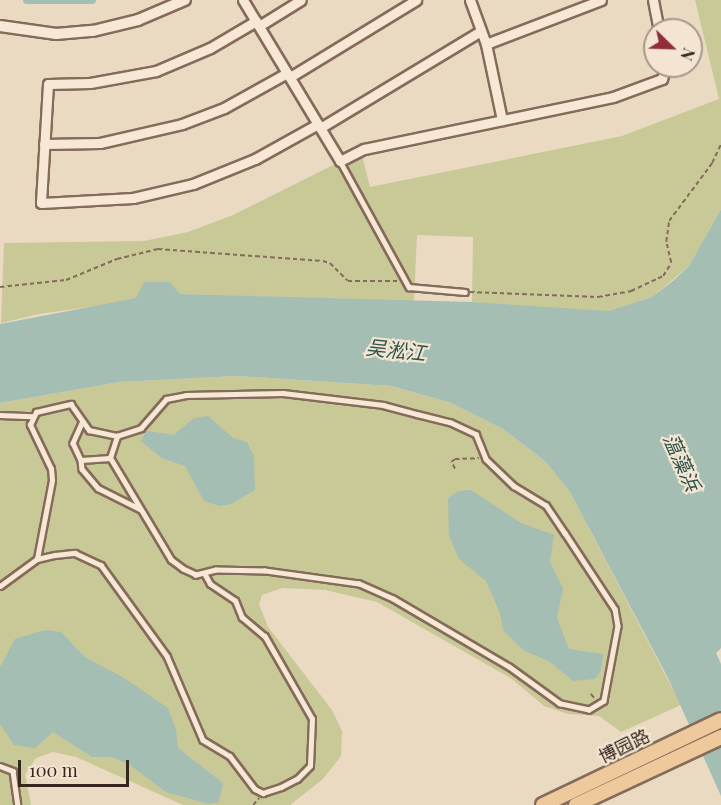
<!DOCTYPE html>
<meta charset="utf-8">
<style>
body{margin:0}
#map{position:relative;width:721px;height:805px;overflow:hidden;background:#ebdac2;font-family:"Playfair Display","Noto Sans SC",serif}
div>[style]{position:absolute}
.green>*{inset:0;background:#c9c897}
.water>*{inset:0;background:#a4beb3}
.canal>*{height:8px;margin:-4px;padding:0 4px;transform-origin:4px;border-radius:4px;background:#a4beb3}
.path>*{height:1.5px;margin-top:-0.75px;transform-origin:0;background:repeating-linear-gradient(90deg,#846b5a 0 4.5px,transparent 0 7.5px)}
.roads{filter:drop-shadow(2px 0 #846b5a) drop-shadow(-2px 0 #846b5a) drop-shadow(0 2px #846b5a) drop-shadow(0 -2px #846b5a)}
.service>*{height:4.5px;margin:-2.25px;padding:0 2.25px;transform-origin:2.25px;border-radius:2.25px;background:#f7e8d5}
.minor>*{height:9px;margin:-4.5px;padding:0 4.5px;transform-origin:4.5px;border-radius:4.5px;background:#f7e8d5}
.tertiary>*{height:10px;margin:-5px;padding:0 5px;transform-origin:5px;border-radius:5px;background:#f7e8d5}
.primary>*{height:14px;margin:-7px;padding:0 7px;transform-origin:7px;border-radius:7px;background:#edc99c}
span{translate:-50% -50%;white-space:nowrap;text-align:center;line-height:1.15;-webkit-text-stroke:4.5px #f3e5d1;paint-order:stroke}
.street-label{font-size:18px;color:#35261e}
.water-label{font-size:20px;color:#2e544d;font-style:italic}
.north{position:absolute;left:643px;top:18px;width:60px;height:60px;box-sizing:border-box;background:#f3e5d1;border:2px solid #a79989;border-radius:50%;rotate:113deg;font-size:16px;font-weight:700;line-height:24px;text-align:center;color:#35261e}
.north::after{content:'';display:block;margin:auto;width:21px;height:27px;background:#902e3b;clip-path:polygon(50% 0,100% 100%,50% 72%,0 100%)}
.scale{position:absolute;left:18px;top:760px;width:111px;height:27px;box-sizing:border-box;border:3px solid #35261e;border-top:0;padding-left:8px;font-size:18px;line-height:21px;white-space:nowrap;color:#35261e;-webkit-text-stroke:4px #f3e5d1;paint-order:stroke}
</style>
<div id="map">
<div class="green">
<div style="clip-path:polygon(695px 0,721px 0,721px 209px,689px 266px,652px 297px,608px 311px,580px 312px,472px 302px,473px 237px,417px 235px,414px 301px,180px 294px,39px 314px,1px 323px,4px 243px,144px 241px,188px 232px,233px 215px,361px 151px,370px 187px,622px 136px,719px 99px)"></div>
<div style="clip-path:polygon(237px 376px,392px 386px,451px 403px,503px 429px,545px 461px,570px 492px,681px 705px,621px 732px,599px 716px,568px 714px,544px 706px,512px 679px,377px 602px,325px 590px,282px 588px,262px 595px,259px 604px,268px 627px,332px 710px,342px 731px,341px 756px,323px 779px,290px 805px,183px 805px,76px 757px,53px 752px,36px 758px,25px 774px,31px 805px,0 805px,0 403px,119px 382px)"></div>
</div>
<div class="water">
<div style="clip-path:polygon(721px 209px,721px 648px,716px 653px,721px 664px,721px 796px,669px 680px,570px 492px,545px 461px,503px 429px,451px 403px,392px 386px,237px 376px,119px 382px,0 403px,0 324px,136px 298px,144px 282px,170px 282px,180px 294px,472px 302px,608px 311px,652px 297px,674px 280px,689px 266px)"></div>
<div style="clip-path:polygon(208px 416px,233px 438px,247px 442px,254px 456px,255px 490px,231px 504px,220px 506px,204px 501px,185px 466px,161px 458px,141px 441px,146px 431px,174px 435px,194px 418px)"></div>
<div style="clip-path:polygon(471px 490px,521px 523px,554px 535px,550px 562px,563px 588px,557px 618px,569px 649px,603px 654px,601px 671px,595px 679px,573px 681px,550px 662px,523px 650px,503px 630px,500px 613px,486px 581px,459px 559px,449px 536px,448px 498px,458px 491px)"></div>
<div style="clip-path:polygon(45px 630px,61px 632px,85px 657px,124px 678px,168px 708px,176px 729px,178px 748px,223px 783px,219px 802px,209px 804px,166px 792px,130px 765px,112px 757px,92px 757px,53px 732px,35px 748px,14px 745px,0 724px,0 667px,15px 639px)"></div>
</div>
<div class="canal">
<div style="left:27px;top:0;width:65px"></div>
</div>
<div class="path">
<div style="left:0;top:287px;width:66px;rotate:-6.1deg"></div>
<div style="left:66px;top:280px;width:55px;rotate:-22.4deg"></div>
<div style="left:117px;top:259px;width:42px;rotate:-13.7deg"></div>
<div style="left:158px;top:249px;width:165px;rotate:4.2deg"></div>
<div style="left:323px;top:261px;width:7px;rotate:16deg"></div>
<div style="left:330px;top:263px;width:25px;rotate:45deg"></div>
<div style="left:348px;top:281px;width:49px"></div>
<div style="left:470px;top:292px;width:128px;rotate:2.2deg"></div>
<div style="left:598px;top:297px;width:34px;rotate:-10deg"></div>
<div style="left:631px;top:291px;width:35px;rotate:-25deg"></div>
<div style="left:663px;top:276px;width:15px;rotate:-58deg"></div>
<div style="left:671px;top:263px;width:22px;rotate:-103deg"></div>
<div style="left:666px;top:242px;width:21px;rotate:-82deg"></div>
<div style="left:669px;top:221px;width:72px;rotate:-53.4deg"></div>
<div style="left:712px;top:163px;width:21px;rotate:-65deg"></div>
<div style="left:455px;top:469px;width:8px;rotate:-120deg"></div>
<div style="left:451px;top:462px;width:5px;rotate:-37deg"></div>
<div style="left:455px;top:459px;width:24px;rotate:-2deg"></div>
<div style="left:591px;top:694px;width:8px;rotate:50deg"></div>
<div style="left:253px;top:805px;width:9px;rotate:-49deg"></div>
</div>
<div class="roads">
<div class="service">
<div style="left:340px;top:161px;width:144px;rotate:61.3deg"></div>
<div style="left:409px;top:287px;width:56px;rotate:5.1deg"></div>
<div style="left:0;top:415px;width:32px;rotate:2deg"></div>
<div style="left:82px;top:423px;width:22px;rotate:114deg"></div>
<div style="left:73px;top:443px;width:19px;rotate:65deg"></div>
<div style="left:81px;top:460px;width:29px;rotate:-4deg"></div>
<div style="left:110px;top:458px;width:23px;rotate:-72deg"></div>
<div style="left:81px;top:460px;width:9px;rotate:84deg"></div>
<div style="left:82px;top:469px;width:25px;rotate:50deg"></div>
<div style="left:98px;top:488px;width:47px;rotate:26.6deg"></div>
<div style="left:37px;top:559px;width:80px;rotate:-79.2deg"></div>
<div style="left:52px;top:480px;width:11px;rotate:-95deg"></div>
<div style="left:51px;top:469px;width:49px;rotate:-115.5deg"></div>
<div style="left:30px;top:425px;width:14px;rotate:-65deg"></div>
<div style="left:36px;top:412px;width:36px;rotate:-13deg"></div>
<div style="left:71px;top:404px;width:32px;rotate:55deg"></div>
<div style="left:89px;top:430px;width:29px;rotate:12deg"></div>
<div style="left:117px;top:436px;width:25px;rotate:-18deg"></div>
<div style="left:141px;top:428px;width:38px;rotate:-49deg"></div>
<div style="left:166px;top:399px;width:20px;rotate:-11deg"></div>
<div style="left:186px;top:395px;width:97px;rotate:-1.2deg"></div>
<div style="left:283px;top:393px;width:101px;rotate:6.8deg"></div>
<div style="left:383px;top:405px;width:35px;rotate:15deg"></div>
<div style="left:417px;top:414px;width:34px;rotate:14deg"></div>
<div style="left:450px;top:422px;width:29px;rotate:25deg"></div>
<div style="left:476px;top:434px;width:27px;rotate:68deg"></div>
<div style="left:486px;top:459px;width:39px;rotate:44deg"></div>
<div style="left:514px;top:486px;width:37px;rotate:31deg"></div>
<div style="left:546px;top:505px;width:34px;rotate:56deg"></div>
<div style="left:565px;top:533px;width:91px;rotate:56.7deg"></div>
<div style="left:615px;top:609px;width:17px;rotate:80deg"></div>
<div style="left:618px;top:626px;width:76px;rotate:100.6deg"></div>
<div style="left:604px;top:701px;width:17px;rotate:149deg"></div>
<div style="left:589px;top:710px;width:30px;rotate:-168deg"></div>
<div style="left:560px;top:704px;width:63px;rotate:-144deg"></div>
<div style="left:509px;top:667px;width:134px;rotate:-149.6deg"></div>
<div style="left:393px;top:599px;width:37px;rotate:-156deg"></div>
<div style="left:359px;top:584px;width:95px;rotate:-172.1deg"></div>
<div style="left:265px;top:571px;width:49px;rotate:-178.8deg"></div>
<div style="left:216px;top:570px;width:21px;rotate:166deg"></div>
<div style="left:196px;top:575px;width:14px;rotate:-155deg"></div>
<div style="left:183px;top:569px;width:15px;rotate:-143deg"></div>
<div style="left:171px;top:560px;width:119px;rotate:-120.9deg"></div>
<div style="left:0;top:586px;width:46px;rotate:-36.1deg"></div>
<div style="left:37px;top:559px;width:18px;rotate:-13deg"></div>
<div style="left:55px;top:555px;width:20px;rotate:-6deg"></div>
<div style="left:75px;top:553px;width:29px;rotate:25deg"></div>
<div style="left:101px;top:565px;width:112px;rotate:54deg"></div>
<div style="left:167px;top:656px;width:91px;rotate:66.8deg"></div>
<div style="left:203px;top:740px;width:31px;rotate:31deg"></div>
<div style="left:230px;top:756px;width:41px;rotate:52.9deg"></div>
<div style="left:255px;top:789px;width:9px;rotate:27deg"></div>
<div style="left:263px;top:793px;width:19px;rotate:-18deg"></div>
<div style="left:281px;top:787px;width:18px;rotate:-27deg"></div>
<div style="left:297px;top:779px;width:18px;rotate:-45deg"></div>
<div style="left:310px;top:766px;width:47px;rotate:-87.6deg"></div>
<div style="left:312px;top:719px;width:95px;rotate:-119.8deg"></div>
<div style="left:265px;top:637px;width:30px;rotate:-140deg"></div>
<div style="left:242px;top:618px;width:18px;rotate:-112deg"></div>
<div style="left:235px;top:601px;width:30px;rotate:-146deg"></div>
<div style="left:210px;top:584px;width:10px;rotate:-119deg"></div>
<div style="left:0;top:766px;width:14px;rotate:21deg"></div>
<div style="left:13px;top:771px;width:34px;rotate:82deg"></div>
</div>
<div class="minor">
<div style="left:243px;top:0;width:188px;rotate:58.9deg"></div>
<div style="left:340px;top:161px;width:27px;rotate:-27deg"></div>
<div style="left:364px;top:149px;width:254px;rotate:-11.8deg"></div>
<div style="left:613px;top:97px;width:52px;rotate:-20.2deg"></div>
<div style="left:662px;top:79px;width:14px;rotate:-73deg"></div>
<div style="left:470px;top:0;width:47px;rotate:70deg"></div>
<div style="left:486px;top:44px;width:78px;rotate:78.1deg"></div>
<div style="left:653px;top:0;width:31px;rotate:79deg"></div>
<div style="left:256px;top:21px;width:53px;rotate:149.6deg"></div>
<div style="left:210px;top:48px;width:59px;rotate:156.9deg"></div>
<div style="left:156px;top:71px;width:67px;rotate:169.7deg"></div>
<div style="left:90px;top:83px;width:42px;rotate:178.6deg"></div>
<div style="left:48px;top:84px;width:119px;rotate:93.4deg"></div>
<div style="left:41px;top:203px;width:92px;rotate:-3.1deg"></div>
<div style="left:133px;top:198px;width:62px;rotate:-13.1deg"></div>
<div style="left:193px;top:184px;width:67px;rotate:-22deg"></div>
<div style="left:255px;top:159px;width:72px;rotate:-29.1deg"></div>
<div style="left:259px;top:26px;width:49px;rotate:-31.8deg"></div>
<div style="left:486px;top:44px;width:123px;rotate:-20.9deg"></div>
<div style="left:290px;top:77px;width:148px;rotate:-31.4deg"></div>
<div style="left:320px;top:128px;width:188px;rotate:-31.1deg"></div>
<div style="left:44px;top:144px;width:56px;rotate:-1deg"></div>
<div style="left:100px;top:143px;width:84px;rotate:-13deg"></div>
<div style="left:182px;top:124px;width:45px;rotate:-20.9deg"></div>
<div style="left:224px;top:108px;width:72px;rotate:-29.1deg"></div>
</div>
<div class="tertiary">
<div style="left:0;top:26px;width:57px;rotate:8.1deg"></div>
<div style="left:56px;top:34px;width:37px;rotate:-5deg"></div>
<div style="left:93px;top:31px;width:46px;rotate:-13.7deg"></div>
<div style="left:138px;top:20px;width:51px;rotate:-23.1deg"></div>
</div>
<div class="primary">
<div style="left:543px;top:805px;width:197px;rotate:-25.5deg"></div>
<div style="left:576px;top:805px;width:160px;rotate:-25.1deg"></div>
</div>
</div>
<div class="street-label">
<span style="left:624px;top:746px;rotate:-26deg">博园路</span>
</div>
<div class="water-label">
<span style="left:396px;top:349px;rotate:6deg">吴淞江</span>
<span style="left:683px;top:462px;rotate:66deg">蕰藻浜</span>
</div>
<div class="north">N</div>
<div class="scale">100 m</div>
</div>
